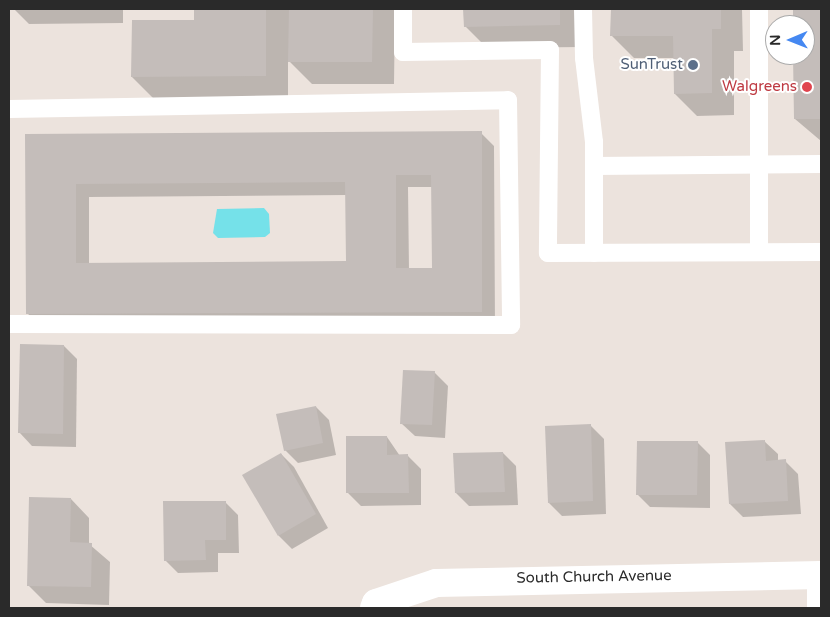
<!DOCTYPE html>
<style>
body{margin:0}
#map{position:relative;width:830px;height:617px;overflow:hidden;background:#ece3dd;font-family:"Varela Round",sans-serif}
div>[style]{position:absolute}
.water>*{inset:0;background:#75e1e9}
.shadow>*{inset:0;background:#0003}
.building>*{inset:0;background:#c4bdba}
.service>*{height:18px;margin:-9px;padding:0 9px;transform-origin:9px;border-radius:9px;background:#fff}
.minor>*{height:28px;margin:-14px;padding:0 14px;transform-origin:14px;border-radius:14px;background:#fff}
.dots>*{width:14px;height:14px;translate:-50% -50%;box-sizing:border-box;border:2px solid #fff;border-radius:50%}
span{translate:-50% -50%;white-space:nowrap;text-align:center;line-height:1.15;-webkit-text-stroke:4px #fff;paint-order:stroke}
.service-label{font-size:15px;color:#4e5e75}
.right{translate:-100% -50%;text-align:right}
.health-label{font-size:15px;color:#be3a42}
.street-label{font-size:15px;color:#2a2a2a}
.frame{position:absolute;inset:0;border:10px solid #2a2a2a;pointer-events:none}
.north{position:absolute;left:765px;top:15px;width:50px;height:50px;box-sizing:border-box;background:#fff;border:1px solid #aaa;border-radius:50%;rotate:269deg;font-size:14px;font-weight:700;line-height:20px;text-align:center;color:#2a2a2a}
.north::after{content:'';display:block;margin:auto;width:18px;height:22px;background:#4588f1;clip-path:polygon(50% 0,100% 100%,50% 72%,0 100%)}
</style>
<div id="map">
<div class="water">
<div style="clip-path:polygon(264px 208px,269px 214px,270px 233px,265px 237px,218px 238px,213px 233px,217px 209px)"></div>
</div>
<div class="shadow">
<div style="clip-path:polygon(14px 9px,123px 9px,123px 23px,29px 24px)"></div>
<div style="clip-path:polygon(195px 9px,395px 9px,394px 84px,312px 84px,288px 60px,288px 98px,154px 99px,132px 77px,195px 21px)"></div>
<div style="clip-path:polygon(465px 9px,582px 9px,582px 47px,487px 48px,465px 26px)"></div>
<div style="clip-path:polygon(612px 9px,742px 9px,743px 51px,734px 51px,734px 115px,697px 116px,675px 94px,674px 58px,634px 58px,612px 36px)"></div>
<div style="clip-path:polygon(794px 9px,821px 9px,821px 141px,795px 119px,794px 55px,805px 55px,805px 25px,794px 25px)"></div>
<div style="clip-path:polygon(evenodd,481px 133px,494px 146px,495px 325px,41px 326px,27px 313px,26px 135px,481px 133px,408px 187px,432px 187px,433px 269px,409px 269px,408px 187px,481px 133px,347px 195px,348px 262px,89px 264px,89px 197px,347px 195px)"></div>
<div style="clip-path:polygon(64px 346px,77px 359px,76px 447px,32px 446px,19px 432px)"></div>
<div style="clip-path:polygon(434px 372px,448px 386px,445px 438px,415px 436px,401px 423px)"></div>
<div style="clip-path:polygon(316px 407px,329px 420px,336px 455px,298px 463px,285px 450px)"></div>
<div style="clip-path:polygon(591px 426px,604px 439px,606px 514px,562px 516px,549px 503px)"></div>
<div style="clip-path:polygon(387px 437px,400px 456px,408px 456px,421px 469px,421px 505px,361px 506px,348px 493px)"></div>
<div style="clip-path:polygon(764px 441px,778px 454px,778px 461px,785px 461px,798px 474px,801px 514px,743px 517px,730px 504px)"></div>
<div style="clip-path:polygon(697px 442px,710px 455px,710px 508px,650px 507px,637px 494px)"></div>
<div style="clip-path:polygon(503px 453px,516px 466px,518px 505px,469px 506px,456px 493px)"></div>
<div style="clip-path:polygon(281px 454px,294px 467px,328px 528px,292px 549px,279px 536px)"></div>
<div style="clip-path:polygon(71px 499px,89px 518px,89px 544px,110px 562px,109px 605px,46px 603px,28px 585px)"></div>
<div style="clip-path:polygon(225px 502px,238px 515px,239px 553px,218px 553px,218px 572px,178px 573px,165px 560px)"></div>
</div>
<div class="building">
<div style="clip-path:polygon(194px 9px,266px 9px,266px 76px,131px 77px,132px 20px,194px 20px)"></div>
<div style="clip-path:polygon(289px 9px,373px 9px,372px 62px,288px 62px)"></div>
<div style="clip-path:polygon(463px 9px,560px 9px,560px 25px,464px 27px)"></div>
<div style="clip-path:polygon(611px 9px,721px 9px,721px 29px,712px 29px,712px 93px,674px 94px,673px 36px,610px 36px)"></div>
<div style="clip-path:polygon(793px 9px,821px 9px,821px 119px,794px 119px,793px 55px,805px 55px,805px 25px,793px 25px)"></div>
<div style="clip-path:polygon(evenodd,482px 131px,482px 312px,26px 314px,25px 134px,482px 131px,396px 175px,431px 175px,432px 268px,396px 268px,396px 175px,482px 131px,345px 182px,346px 261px,76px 263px,76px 184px,345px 182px)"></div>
<div style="clip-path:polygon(20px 344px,64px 345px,63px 434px,18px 433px)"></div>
<div style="clip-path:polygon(403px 370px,435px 371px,432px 425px,400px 424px)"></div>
<div style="clip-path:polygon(316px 406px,323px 443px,284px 451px,276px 414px)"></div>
<div style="clip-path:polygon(591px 424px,593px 501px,548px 503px,545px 426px)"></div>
<div style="clip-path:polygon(346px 436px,387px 436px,387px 455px,408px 454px,409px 493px,346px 493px)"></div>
<div style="clip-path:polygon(765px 440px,766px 461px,786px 459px,788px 501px,729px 504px,725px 442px)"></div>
<div style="clip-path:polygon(637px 441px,698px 441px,697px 495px,636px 495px)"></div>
<div style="clip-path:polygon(503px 452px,505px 492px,455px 493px,453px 453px)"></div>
<div style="clip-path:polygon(281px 453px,316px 514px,278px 536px,242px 475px)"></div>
<div style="clip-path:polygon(29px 497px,71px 498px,70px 542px,92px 543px,91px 587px,27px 586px)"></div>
<div style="clip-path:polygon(163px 501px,226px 501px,226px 540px,205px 540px,206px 560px,164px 561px)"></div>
</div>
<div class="service">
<div style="left:403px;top:9px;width:43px;rotate:90deg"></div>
<div style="left:403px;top:52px;width:147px;rotate:-0.8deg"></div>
<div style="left:550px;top:50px;width:203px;rotate:90.6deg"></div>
<div style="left:548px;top:253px;width:273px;rotate:-0.2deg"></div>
<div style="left:583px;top:9px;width:49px;rotate:88.8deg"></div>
<div style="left:584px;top:58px;width:85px;rotate:83.2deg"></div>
<div style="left:594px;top:142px;width:111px;rotate:90deg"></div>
<div style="left:9px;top:109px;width:499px;rotate:-1deg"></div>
<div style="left:508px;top:100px;width:225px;rotate:89.2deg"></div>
<div style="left:511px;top:325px;width:502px;rotate:-179.89deg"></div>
<div style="left:594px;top:166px;width:227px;rotate:-0.5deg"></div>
<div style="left:759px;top:252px;width:243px;rotate:-90deg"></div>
</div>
<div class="minor">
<div style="left:821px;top:575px;width:33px;rotate:90deg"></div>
<div style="left:374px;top:608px;width:5px;rotate:-68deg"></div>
<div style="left:376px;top:603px;width:63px;rotate:-18.4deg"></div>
<div style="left:436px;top:583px;width:385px;rotate:-1.2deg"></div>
</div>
<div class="dots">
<div style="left:693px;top:65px;background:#5c6f8a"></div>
<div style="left:807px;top:87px;background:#e0444e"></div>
</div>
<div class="service-label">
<span class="right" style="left:683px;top:65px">SunTrust</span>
</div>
<div class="health-label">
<span class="right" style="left:797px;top:87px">Walgreens</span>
</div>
<div class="street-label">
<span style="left:594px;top:577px;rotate:-1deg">South Church Avenue</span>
</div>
<div class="frame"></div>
<div class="north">N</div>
</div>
